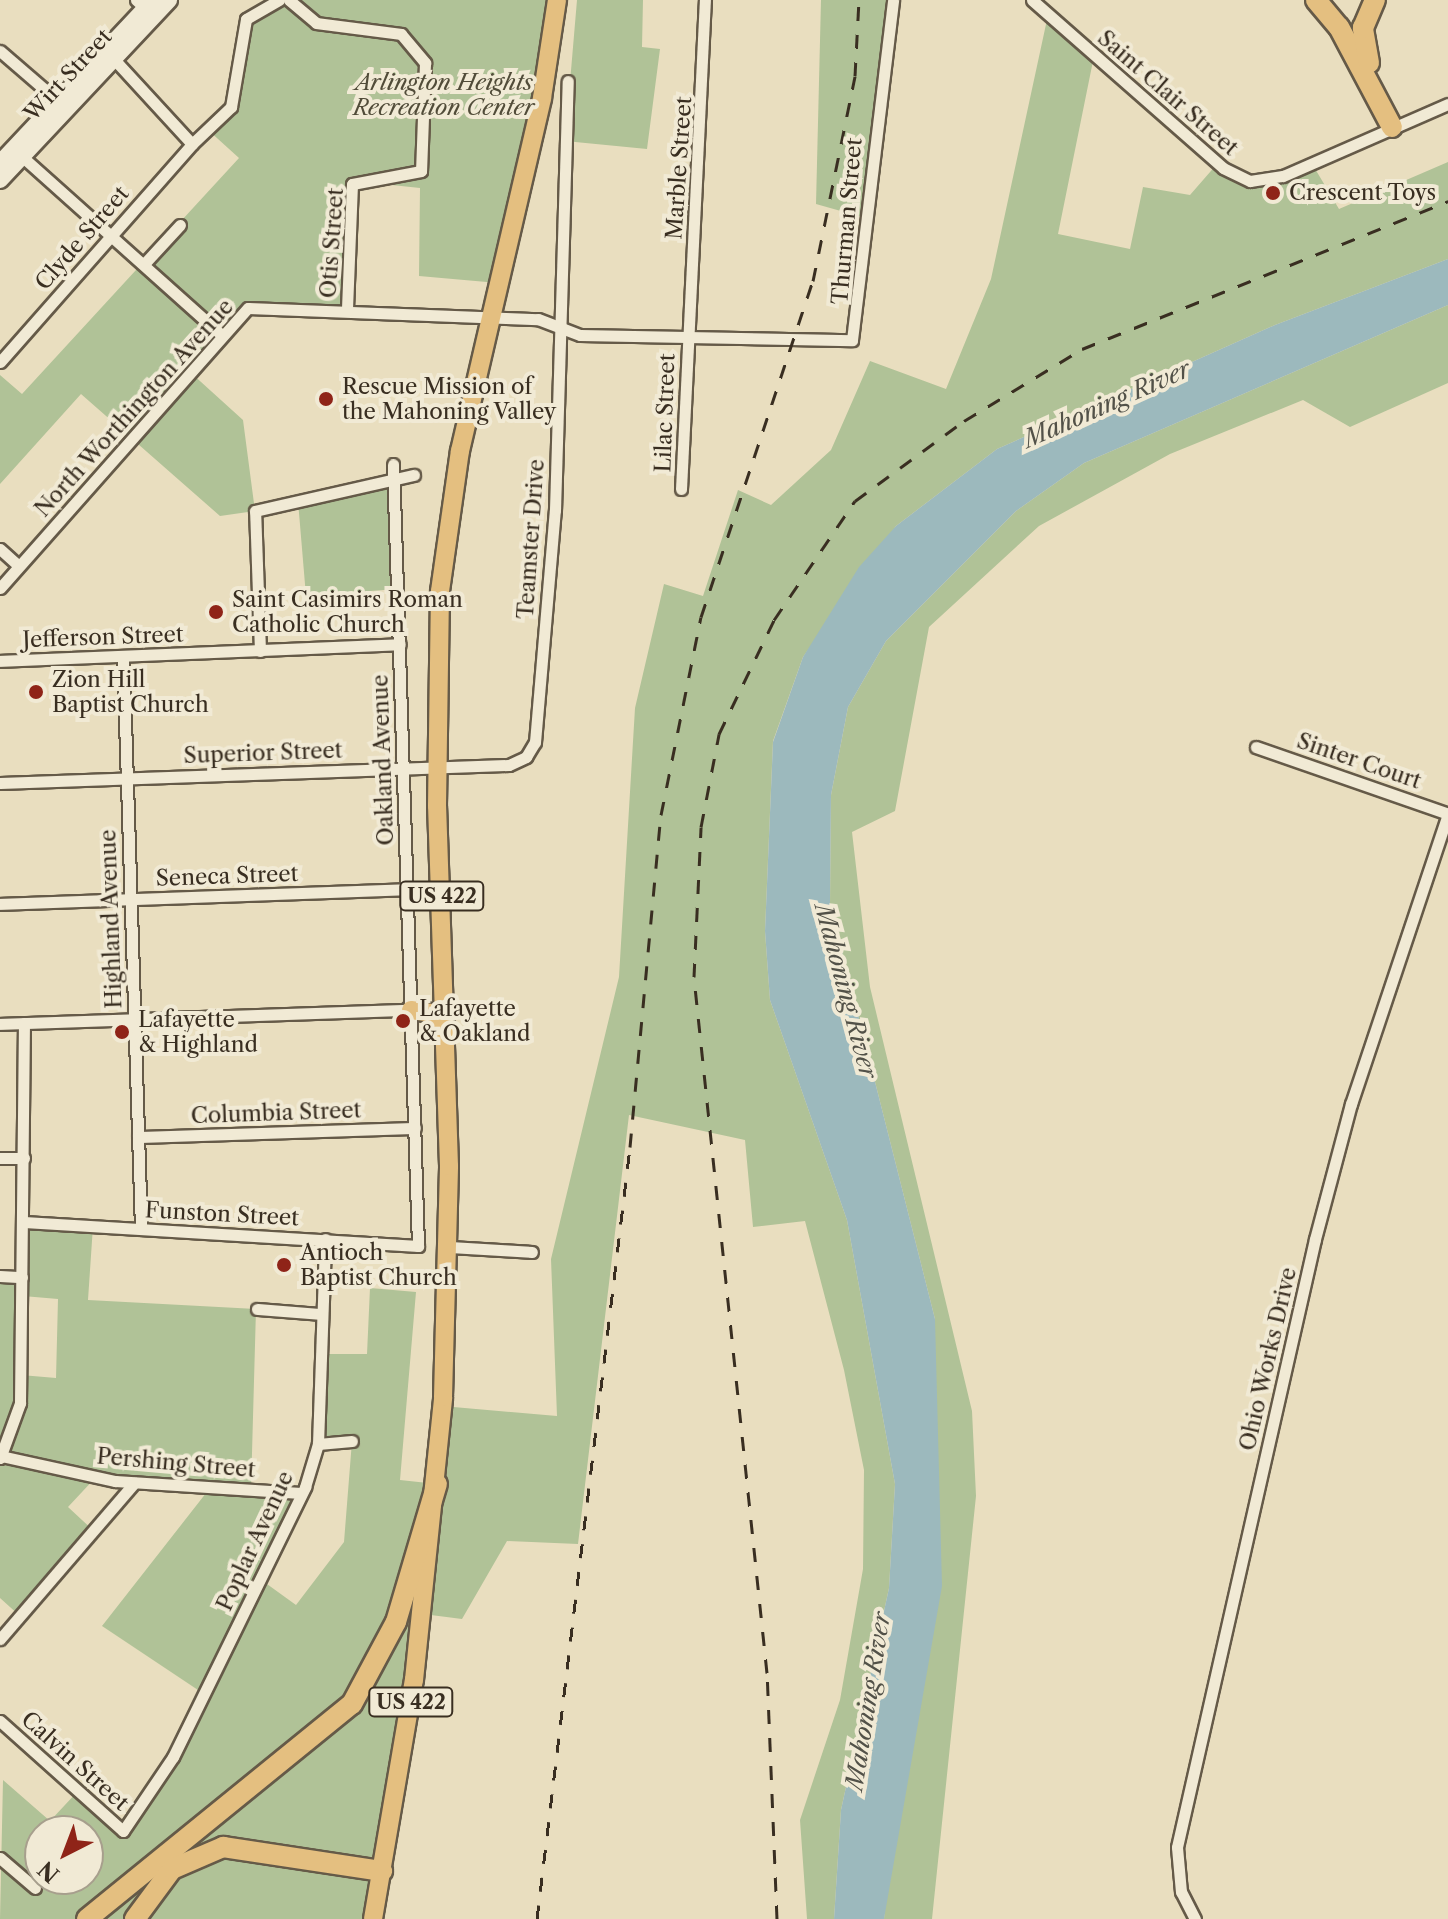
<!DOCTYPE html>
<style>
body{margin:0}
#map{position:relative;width:1448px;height:1919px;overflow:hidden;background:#e9debf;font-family:"Libre Caslon Text",serif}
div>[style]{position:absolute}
.green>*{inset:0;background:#b0c297}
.water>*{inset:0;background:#9cb9bd}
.roads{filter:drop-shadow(2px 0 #655a48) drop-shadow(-2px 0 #655a48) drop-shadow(0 2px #655a48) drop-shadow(0 -2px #655a48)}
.street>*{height:11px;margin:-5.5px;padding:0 5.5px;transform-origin:5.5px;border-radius:5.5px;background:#f1ead5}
.secondary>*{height:16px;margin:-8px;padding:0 8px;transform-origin:8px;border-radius:8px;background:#f1ead5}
.primary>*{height:18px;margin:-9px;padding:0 9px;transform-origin:9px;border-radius:9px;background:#e4bf80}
.highway>*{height:20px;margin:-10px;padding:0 10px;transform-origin:10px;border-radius:10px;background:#e4bf80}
.rail>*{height:3px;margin-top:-1.5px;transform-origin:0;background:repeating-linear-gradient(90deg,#392e21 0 14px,transparent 0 28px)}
.dots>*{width:22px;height:22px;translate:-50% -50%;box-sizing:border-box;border:4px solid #f1ead5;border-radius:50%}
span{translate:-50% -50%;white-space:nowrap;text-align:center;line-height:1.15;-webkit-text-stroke:8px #f1ead5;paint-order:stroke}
.shield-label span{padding:2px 6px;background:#f1ead5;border:2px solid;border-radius:6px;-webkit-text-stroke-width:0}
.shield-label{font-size:20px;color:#392e21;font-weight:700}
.street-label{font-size:22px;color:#392e21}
.park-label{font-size:22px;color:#514c39;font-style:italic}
.poi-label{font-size:22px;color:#392e21}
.left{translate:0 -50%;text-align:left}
.water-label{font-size:24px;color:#525148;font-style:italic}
.north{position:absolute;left:24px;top:1815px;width:80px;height:80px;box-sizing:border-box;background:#f1ead5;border:2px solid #a79f8d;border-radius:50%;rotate:222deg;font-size:22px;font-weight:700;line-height:32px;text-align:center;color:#392e21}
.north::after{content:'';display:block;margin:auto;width:28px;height:36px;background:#8f2418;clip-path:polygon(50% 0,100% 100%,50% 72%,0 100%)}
</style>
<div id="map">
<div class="green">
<div style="clip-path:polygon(279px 0,553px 0,498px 283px,419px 276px,420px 188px,354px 181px,347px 311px,248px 308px,190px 372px,243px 420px,255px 511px,220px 516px,81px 394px,0 484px,0 375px,22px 394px,239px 158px,207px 129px,231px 107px,242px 28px)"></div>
<div style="clip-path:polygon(577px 0,643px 0,642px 47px,660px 49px,647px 149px,565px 141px)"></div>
<div style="clip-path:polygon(821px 0,893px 0,862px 217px,816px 204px)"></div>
<div style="clip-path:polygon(evenodd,1048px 15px,1094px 56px,1058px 234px,1130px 249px,1143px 187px,1190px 195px,1217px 164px,1250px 181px,1311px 162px,1339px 209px,1448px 162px,1448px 259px,1275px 325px,997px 449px,896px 526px,803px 657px,773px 741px,765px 931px,770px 1000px,847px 1220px,895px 1484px,889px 1588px,841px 1810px,834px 1919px,807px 1919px,800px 1820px,840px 1700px,863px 1569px,864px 1470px,844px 1370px,805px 1221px,753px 1227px,745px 1140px,629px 1115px,578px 1544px,507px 1541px,462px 1619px,423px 1614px,373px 1919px,96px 1919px,341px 1707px,79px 1919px,0 1919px,3px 1780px,50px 1821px,78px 1791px,123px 1831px,173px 1757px,204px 1694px,102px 1626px,210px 1488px,96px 1477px,68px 1507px,96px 1533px,20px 1616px,0 1598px,0 1276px,22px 1276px,24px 1222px,93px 1226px,88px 1300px,256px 1309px,251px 1489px,301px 1493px,260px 1579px,296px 1605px,344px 1542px,352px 1441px,318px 1444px,318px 1354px,367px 1354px,370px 1288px,416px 1292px,400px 1480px,437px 1484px,442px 1406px,557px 1416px,551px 1259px,619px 977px,635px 708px,664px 584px,703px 596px,738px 490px,771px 505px,831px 450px,870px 361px,946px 389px,991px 279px,1048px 15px,23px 1296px,58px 1299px,56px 1378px,21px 1375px,23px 1296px,1048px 15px,40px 1831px,88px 1831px,88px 1879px,40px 1879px,40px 1831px)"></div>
<div style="clip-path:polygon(1448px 305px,1448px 383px,1350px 427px,1303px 400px,1170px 454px,1039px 526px,929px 627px,895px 811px,852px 832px,870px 987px,972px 1411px,976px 1496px,932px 1919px,884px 1919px,935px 1319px,830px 904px,831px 795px,848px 707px,886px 641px,1016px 511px,1084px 463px)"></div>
<div style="clip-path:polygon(393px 479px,397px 589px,306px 596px,298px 501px)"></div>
</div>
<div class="water">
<div style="clip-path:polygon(1448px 259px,1448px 305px,1084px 463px,1016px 511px,886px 641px,848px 707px,831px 795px,830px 904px,935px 1319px,942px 1586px,884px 1919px,834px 1919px,841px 1810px,889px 1588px,895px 1484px,847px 1220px,770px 1000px,765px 931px,773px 742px,803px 657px,859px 567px,896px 526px,997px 449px,1275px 325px)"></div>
</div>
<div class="roads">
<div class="street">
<div style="left:136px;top:0;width:12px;rotate:42deg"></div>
<div style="left:289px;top:0;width:35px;rotate:40deg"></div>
<div style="left:316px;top:23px;width:86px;rotate:7.4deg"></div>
<div style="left:401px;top:34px;width:38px;rotate:50deg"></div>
<div style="left:425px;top:63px;width:108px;rotate:92.1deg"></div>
<div style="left:421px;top:171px;width:70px;rotate:169.3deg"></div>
<div style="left:352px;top:184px;width:127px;rotate:92.3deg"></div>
<div style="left:1032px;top:0;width:254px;rotate:41.3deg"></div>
<div style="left:1223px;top:168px;width:30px;rotate:26deg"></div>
<div style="left:1250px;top:181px;width:33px;rotate:-9deg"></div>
<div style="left:1283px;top:176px;width:180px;rotate:-23.6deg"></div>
<div style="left:0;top:51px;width:77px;rotate:40.8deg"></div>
<div style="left:192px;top:144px;width:54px;rotate:-43.5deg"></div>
<div style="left:231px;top:107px;width:89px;rotate:-80.3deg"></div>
<div style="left:246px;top:19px;width:38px;rotate:-30deg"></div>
<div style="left:17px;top:152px;width:275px;rotate:41.8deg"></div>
<div style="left:144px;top:264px;width:53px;rotate:-47.3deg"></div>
<div style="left:0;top:362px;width:290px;rotate:-48.6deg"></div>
<div style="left:192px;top:144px;width:117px;rotate:-132.6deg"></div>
<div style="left:681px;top:489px;width:490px;rotate:-87.2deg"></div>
<div style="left:0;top:549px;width:25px;rotate:42deg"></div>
<div style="left:0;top:588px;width:374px;rotate:-48.5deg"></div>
<div style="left:248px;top:308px;width:290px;rotate:2.2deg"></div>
<div style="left:538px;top:319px;width:45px;rotate:20.9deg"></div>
<div style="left:580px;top:335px;width:272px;rotate:1.1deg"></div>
<div style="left:852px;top:340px;width:342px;rotate:-83.1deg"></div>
<div style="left:260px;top:651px;width:140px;rotate:-92deg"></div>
<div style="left:255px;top:511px;width:163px;rotate:-12.8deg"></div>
<div style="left:123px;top:656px;width:573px;rotate:88.2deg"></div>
<div style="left:0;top:661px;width:400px;rotate:-2.4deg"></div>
<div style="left:1256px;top:747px;width:203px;rotate:19.2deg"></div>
<div style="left:0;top:783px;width:509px;rotate:-2.03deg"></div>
<div style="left:509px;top:765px;width:19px;rotate:-25deg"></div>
<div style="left:526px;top:757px;width:17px;rotate:-59deg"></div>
<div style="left:535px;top:742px;width:233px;rotate:-85.1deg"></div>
<div style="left:555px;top:510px;width:429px;rotate:-88.3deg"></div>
<div style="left:0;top:904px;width:407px;rotate:-2.1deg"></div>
<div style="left:0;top:1024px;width:411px;rotate:-2deg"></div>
<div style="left:138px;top:1137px;width:277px;rotate:-1.9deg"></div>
<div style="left:0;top:1158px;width:24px"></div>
<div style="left:24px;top:1222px;width:395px;rotate:3.5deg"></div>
<div style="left:418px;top:1246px;width:782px;rotate:-91.83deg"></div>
<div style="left:450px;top:1247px;width:82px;rotate:3.5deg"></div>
<div style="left:0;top:1276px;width:22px;rotate:3deg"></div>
<div style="left:257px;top:1309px;width:63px;rotate:4.5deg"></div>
<div style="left:318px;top:1444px;width:34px;rotate:-5deg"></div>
<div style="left:1px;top:1456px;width:117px;rotate:12.4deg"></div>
<div style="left:115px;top:1481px;width:186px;rotate:3.7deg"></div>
<div style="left:0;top:1458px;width:59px;rotate:-70deg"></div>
<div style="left:20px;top:1403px;width:380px;rotate:-89.4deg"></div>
<div style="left:0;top:1639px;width:206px;rotate:-49.3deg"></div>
<div style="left:0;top:1721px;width:165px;rotate:41.8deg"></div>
<div style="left:123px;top:1831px;width:89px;rotate:-56deg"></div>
<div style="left:173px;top:1757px;width:301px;rotate:-63.9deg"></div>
<div style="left:305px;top:1487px;width:45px;rotate:-73.2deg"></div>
<div style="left:318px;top:1444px;width:205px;rotate:-88deg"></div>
<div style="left:0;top:1858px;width:46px;rotate:40.6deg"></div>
<div style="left:1195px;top:1919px;width:30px;rotate:-117deg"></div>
<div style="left:1181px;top:1892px;width:45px;rotate:-95.1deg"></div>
<div style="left:1177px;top:1847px;width:623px;rotate:-77.21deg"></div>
<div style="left:1315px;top:1239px;width:140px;rotate:-75.1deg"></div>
<div style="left:1351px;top:1104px;width:306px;rotate:-71.5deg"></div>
</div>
<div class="secondary">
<div style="left:0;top:163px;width:224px;rotate:-46.8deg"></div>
<div style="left:0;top:180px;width:247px;rotate:-46.8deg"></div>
</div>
<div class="primary">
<div style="left:411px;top:1010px;width:22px;rotate:8deg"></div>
<div style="left:433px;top:1013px;width:18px;rotate:45deg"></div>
<div style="left:373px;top:1919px;width:242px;rotate:-80.3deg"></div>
<div style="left:414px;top:1680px;width:284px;rotate:-84.1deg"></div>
<div style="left:443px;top:1397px;width:231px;rotate:-88.5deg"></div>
<div style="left:449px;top:1166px;width:360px;rotate:-91.9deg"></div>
<div style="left:437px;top:806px;width:215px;rotate:-89.2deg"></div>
<div style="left:440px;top:591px;width:141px;rotate:-81.9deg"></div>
<div style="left:460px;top:451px;width:362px;rotate:-76.9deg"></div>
<div style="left:542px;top:98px;width:99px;rotate:-81.3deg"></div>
</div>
<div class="highway">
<div style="left:1316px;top:0;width:35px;rotate:50deg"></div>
<div style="left:1339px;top:27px;width:113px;rotate:62.1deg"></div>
<div style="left:1369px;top:63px;width:36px;rotate:-100deg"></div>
<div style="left:1363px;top:28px;width:30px;rotate:-67deg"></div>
<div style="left:87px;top:1919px;width:341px;rotate:-39.1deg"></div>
<div style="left:352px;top:1704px;width:93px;rotate:-61.8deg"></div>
<div style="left:396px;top:1622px;width:144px;rotate:-73.5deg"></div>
<div style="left:135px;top:1919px;width:62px;rotate:-53.5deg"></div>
<div style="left:172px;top:1869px;width:56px;rotate:-23.3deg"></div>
<div style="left:223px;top:1847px;width:161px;rotate:8.6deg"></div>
</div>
</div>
<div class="rail">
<div style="left:537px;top:1919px;width:778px;rotate:-83.13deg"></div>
<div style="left:630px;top:1147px;width:333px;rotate:-84.7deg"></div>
<div style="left:661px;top:815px;width:202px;rotate:-78.6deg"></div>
<div style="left:701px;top:617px;width:354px;rotate:-71.6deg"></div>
<div style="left:813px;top:281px;width:209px;rotate:-78.4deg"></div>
<div style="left:855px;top:76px;width:76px;rotate:-87deg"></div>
<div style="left:777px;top:1919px;width:246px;rotate:-92.3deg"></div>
<div style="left:767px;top:1673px;width:700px;rotate:-95.99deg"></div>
<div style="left:694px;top:977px;width:150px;rotate:-87.3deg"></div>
<div style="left:701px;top:827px;width:95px;rotate:-79deg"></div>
<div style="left:719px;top:734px;width:127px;rotate:-64.2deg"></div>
<div style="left:774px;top:620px;width:144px;rotate:-55.8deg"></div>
<div style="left:855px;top:501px;width:135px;rotate:-36.3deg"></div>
<div style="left:964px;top:421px;width:138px;rotate:-31.4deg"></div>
<div style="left:1082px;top:349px;width:395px;rotate:-22deg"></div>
</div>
<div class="dots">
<div style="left:1273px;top:193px;background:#8f2418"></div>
<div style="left:326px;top:399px;background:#8f2418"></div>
<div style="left:216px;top:612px;background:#8f2418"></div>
<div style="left:36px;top:692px;background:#8f2418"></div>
<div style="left:403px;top:1021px;background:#8f2418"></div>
<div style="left:122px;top:1032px;background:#8f2418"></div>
<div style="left:284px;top:1265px;background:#8f2418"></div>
</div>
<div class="shield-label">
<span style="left:442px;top:896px">US 422</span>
<span style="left:411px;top:1702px">US 422</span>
</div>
<div class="street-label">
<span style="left:68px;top:75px;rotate:-47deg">Wirt Street</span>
<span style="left:1168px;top:93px;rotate:41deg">Saint Clair Street</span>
<span style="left:679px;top:168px;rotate:-86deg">Marble Street</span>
<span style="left:847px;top:221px;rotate:-85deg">Thurman Street</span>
<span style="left:82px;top:238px;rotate:-49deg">Clyde Street</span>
<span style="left:332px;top:243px;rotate:-86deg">Otis Street</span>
<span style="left:134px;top:408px;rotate:-48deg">North Worthington Avenue</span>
<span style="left:665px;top:413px;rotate:-88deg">Lilac Street</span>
<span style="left:531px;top:539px;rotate:-86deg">Teamster Drive</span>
<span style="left:103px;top:637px;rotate:-2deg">Jefferson Street</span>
<span style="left:263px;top:753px;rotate:-2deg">Superior Street</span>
<span style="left:383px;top:760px;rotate:-92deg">Oakland Avenue</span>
<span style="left:1359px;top:761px;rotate:19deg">Sinter Court</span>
<span style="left:227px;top:876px;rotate:-2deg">Seneca Street</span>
<span style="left:111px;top:919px;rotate:-92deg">Highland Avenue</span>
<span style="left:276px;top:1113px;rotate:-2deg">Columbia Street</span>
<span style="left:222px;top:1214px;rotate:3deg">Funston Street</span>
<span style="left:1268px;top:1359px;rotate:-77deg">Ohio Works Drive</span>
<span style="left:176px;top:1463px;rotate:5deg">Pershing Street</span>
<span style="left:255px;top:1541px;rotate:-65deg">Poplar Avenue</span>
<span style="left:75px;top:1761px;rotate:42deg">Calvin Street</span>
</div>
<div class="park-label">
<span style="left:444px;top:95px">Arlington Heights<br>Recreation Center</span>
</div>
<div class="poi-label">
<span class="left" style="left:1289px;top:193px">Crescent Toys</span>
<span class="left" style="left:342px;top:399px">Rescue Mission of<br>the Mahoning Valley</span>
<span class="left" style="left:232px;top:612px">Saint Casimirs Roman<br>Catholic Church</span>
<span class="left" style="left:52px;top:692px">Zion Hill<br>Baptist Church</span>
<span class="left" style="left:419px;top:1021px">Lafayette<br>&amp; Oakland</span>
<span class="left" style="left:138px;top:1032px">Lafayette<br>&amp; Highland</span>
<span class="left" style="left:300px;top:1265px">Antioch<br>Baptist Church</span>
</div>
<div class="water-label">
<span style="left:1107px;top:404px;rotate:-24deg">Mahoning River</span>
<span style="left:846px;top:991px;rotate:75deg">Mahoning River</span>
<span style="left:868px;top:1701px;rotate:-81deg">Mahoning River</span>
</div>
<div class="north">N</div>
</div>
